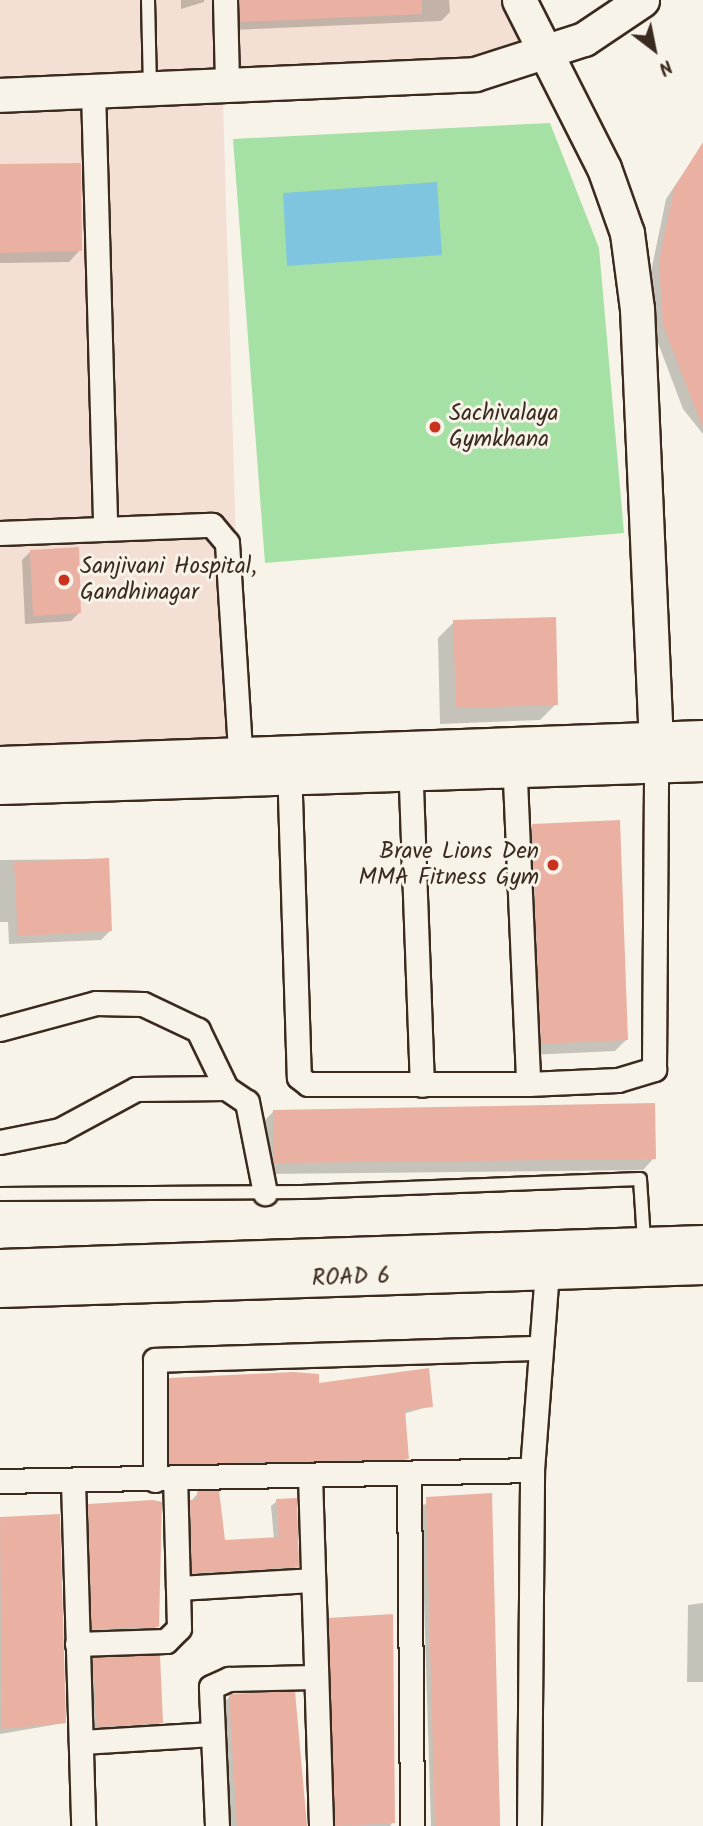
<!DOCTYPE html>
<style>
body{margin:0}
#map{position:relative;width:703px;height:1826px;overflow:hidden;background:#f7f3e8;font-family:Kalam,sans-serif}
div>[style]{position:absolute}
.built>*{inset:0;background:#f3dfd3}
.green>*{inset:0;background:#a5e0a5}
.water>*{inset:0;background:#7fc5e0}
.shadow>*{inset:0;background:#0003}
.building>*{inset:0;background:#eab1a3}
.roads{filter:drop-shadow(2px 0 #3b2a1e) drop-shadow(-2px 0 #3b2a1e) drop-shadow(0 2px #3b2a1e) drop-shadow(0 -2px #3b2a1e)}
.lane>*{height:12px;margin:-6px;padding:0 6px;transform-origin:6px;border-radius:6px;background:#f7f3e8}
.street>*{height:23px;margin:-11.5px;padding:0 11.5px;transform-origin:11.5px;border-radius:11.5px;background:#f7f3e8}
.secondary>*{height:33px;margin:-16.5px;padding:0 16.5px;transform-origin:16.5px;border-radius:16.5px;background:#f7f3e8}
.dots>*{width:19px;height:19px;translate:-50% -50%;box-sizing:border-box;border:4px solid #f7f3e8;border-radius:50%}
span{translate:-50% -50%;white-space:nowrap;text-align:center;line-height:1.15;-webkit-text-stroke:6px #f7f3e8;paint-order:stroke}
.poi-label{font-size:23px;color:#3b2a1e}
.left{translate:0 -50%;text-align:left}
.right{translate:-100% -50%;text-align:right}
.street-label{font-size:23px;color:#3b2a1e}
.north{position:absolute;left:619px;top:14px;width:70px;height:70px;-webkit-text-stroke:5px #f7f3e8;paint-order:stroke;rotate:148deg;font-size:19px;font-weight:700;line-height:28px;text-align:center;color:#3b2a1e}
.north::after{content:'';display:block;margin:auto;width:24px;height:32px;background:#3b2a1e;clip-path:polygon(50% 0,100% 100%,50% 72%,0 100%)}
</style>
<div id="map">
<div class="built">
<div style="clip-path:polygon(0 0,510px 0,535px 46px,509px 57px,222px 68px,242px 744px,0 752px)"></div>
</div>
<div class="green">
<div style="clip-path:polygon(550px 123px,599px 248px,624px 533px,265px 563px,233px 139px)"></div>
</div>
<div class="water">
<div style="clip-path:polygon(437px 182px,442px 255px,287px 266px,283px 193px)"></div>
</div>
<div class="shadow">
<div style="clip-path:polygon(181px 0,204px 0,204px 2px,181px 9px)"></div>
<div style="clip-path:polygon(230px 0,449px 0,450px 12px,441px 21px,231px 30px)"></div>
<div style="clip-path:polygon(703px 144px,703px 434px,683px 409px,655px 335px,651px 272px,666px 199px)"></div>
<div style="clip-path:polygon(0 166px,80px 250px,69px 262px,0 263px)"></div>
<div style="clip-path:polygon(31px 551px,80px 612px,71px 621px,25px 624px,22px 560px)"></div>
<div style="clip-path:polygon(454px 622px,556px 704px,540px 720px,440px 724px,438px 638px)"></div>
<div style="clip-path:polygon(533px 826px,626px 1040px,615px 1051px,530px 1055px,521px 837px)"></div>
<div style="clip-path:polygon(107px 859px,110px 931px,101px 940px,9px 944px,8px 922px,0 922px,0 860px)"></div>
<div style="clip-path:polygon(273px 1112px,654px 1158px,643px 1170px,263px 1174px,262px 1123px)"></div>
<div style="clip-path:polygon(170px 1380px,318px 1385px,431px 1406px,403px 1414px,407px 1458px,402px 1464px,164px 1468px,164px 1386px)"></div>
<div style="clip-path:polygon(198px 1493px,224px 1542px,274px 1539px,271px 1506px,277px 1501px,297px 1566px,291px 1572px,186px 1578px,185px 1508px)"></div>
<div style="clip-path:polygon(490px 1495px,500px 1826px,431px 1826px,421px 1505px)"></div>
<div style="clip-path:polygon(88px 1506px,157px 1626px,152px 1632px,87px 1634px,83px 1512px)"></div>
<div style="clip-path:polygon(58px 1515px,64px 1723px,0 1734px,0 1519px)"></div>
<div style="clip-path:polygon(703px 1603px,703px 1682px,687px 1682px,688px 1605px)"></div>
<div style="clip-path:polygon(329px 1620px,393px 1822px,390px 1826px,329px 1826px,324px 1625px)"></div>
<div style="clip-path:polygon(94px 1659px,161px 1722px,155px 1728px,92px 1732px,88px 1665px)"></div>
<div style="clip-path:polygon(230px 1696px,305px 1826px,231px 1826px,225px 1702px)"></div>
</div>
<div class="building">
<div style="clip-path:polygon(239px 0,422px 0,422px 14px,240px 22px)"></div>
<div style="clip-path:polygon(703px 142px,703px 426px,702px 426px,663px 325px,659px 262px,674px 188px)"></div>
<div style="clip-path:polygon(81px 163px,82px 251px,0 253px,0 164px)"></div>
<div style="clip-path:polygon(79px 547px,81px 613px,33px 616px,30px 550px)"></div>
<div style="clip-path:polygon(556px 617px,558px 705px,456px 708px,453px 620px)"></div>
<div style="clip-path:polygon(620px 820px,628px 1040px,541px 1044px,532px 824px)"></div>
<div style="clip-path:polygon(109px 858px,112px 931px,18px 936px,14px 862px)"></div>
<div style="clip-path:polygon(655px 1103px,656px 1159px,273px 1163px,273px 1110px)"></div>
<div style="clip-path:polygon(429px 1368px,433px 1407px,405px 1410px,409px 1459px,169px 1464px,169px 1378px,293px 1372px,319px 1374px,319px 1383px)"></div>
<div style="clip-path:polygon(219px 1490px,225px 1540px,279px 1537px,276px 1499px,297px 1498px,299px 1567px,192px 1573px,190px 1500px,198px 1500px,197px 1491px)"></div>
<div style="clip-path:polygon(492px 1493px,500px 1826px,435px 1826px,426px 1497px)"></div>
<div style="clip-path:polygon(153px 1500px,162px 1502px,159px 1627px,92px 1629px,88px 1504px)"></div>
<div style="clip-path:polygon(60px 1514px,66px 1723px,2px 1729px,0 1517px)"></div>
<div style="clip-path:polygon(393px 1614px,395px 1823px,335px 1826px,328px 1618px)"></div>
<div style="clip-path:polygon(160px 1655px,163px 1723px,97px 1727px,93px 1657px)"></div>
<div style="clip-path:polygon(295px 1691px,307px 1826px,237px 1826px,229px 1694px)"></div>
</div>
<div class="roads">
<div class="lane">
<div style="left:148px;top:0;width:87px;rotate:88.7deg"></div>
<div style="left:0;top:1194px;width:302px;rotate:-0.4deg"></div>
<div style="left:302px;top:1192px;width:338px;rotate:-2.2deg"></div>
<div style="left:640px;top:1179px;width:62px;rotate:86.3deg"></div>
</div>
<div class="street">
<div style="left:225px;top:0;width:83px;rotate:88.6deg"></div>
<div style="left:93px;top:90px;width:438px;rotate:88.4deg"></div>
<div style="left:0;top:533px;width:212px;rotate:-2.2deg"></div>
<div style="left:212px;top:525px;width:23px;rotate:50deg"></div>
<div style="left:227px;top:543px;width:209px;rotate:86.4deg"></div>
<div style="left:514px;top:757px;width:327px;rotate:87.5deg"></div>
<div style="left:410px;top:759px;width:326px;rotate:87.9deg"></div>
<div style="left:289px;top:764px;width:313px;rotate:88.2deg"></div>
<div style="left:299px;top:1077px;width:11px;rotate:38deg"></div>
<div style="left:308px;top:1084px;width:220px"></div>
<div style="left:528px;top:1084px;width:90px;rotate:-2.5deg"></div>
<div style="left:618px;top:1080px;width:38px;rotate:-17deg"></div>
<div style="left:654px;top:1069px;width:318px;rotate:-89.6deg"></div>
<div style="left:0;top:1029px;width:99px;rotate:-15.2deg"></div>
<div style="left:96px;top:1003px;width:47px;rotate:1.2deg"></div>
<div style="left:143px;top:1004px;width:61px;rotate:25.3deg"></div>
<div style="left:198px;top:1030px;width:64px;rotate:64.2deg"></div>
<div style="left:0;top:1142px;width:61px;rotate:-11.3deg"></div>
<div style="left:60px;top:1130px;width:86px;rotate:-28.3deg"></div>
<div style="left:136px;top:1089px;width:90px;rotate:-0.6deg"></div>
<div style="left:226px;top:1088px;width:25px;rotate:34deg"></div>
<div style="left:247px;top:1102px;width:93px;rotate:78.8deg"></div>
<div style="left:409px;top:1473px;width:353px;rotate:89.5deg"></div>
<div style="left:310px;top:1475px;width:351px;rotate:88.2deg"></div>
<div style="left:155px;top:1480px;width:120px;rotate:-90deg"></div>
<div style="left:155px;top:1360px;width:383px;rotate:-1.8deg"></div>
<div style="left:0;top:1481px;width:532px;rotate:-1.18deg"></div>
<div style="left:73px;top:1481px;width:345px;rotate:88.3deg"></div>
<div style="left:178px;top:1588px;width:134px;rotate:-3.4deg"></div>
<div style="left:77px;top:1644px;width:89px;rotate:-1.9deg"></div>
<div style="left:166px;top:1641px;width:18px;rotate:-45deg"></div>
<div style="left:179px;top:1628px;width:148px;rotate:-91.5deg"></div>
<div style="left:81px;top:1742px;width:132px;rotate:-3.5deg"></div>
<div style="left:217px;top:1826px;width:139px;rotate:-92.5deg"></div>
<div style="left:211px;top:1687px;width:20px;rotate:-24deg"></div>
<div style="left:229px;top:1679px;width:84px;rotate:-1.4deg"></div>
<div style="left:529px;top:1826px;width:356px;rotate:-89.5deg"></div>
<div style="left:532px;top:1470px;width:199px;rotate:-85.7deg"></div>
</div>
<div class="secondary">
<div style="left:519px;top:0;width:188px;rotate:63.2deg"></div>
<div style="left:604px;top:168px;width:69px;rotate:70.5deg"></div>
<div style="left:627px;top:233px;width:77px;rotate:82.5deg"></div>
<div style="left:637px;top:309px;width:429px;rotate:87.5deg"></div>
<div style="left:0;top:95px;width:475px;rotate:-2.5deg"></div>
<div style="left:475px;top:74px;width:114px;rotate:-17.8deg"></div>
<div style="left:584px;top:39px;width:70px;rotate:-33.9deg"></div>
<div style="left:0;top:763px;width:703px;rotate:-2.12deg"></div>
<div style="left:0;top:787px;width:703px;rotate:-1.87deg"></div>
<div style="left:0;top:1266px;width:703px;rotate:-1.96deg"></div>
<div style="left:0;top:1290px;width:703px;rotate:-1.87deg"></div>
</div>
</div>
<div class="dots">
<div style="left:435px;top:427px;background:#c8321e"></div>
<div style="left:64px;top:580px;background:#c8321e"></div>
<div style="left:553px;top:865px;background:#c8321e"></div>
</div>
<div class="poi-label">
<span class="left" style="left:449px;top:427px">Sachivalaya<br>Gymkhana</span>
<span class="left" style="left:80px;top:580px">Sanjivani Hospital,<br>Gandhinagar</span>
<span class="right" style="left:539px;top:865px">Brave Lions Den<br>MMA Fitness Gym</span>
</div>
<div class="street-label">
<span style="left:351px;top:1278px;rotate:-2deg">ROAD 6</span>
</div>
<div class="north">N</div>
</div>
